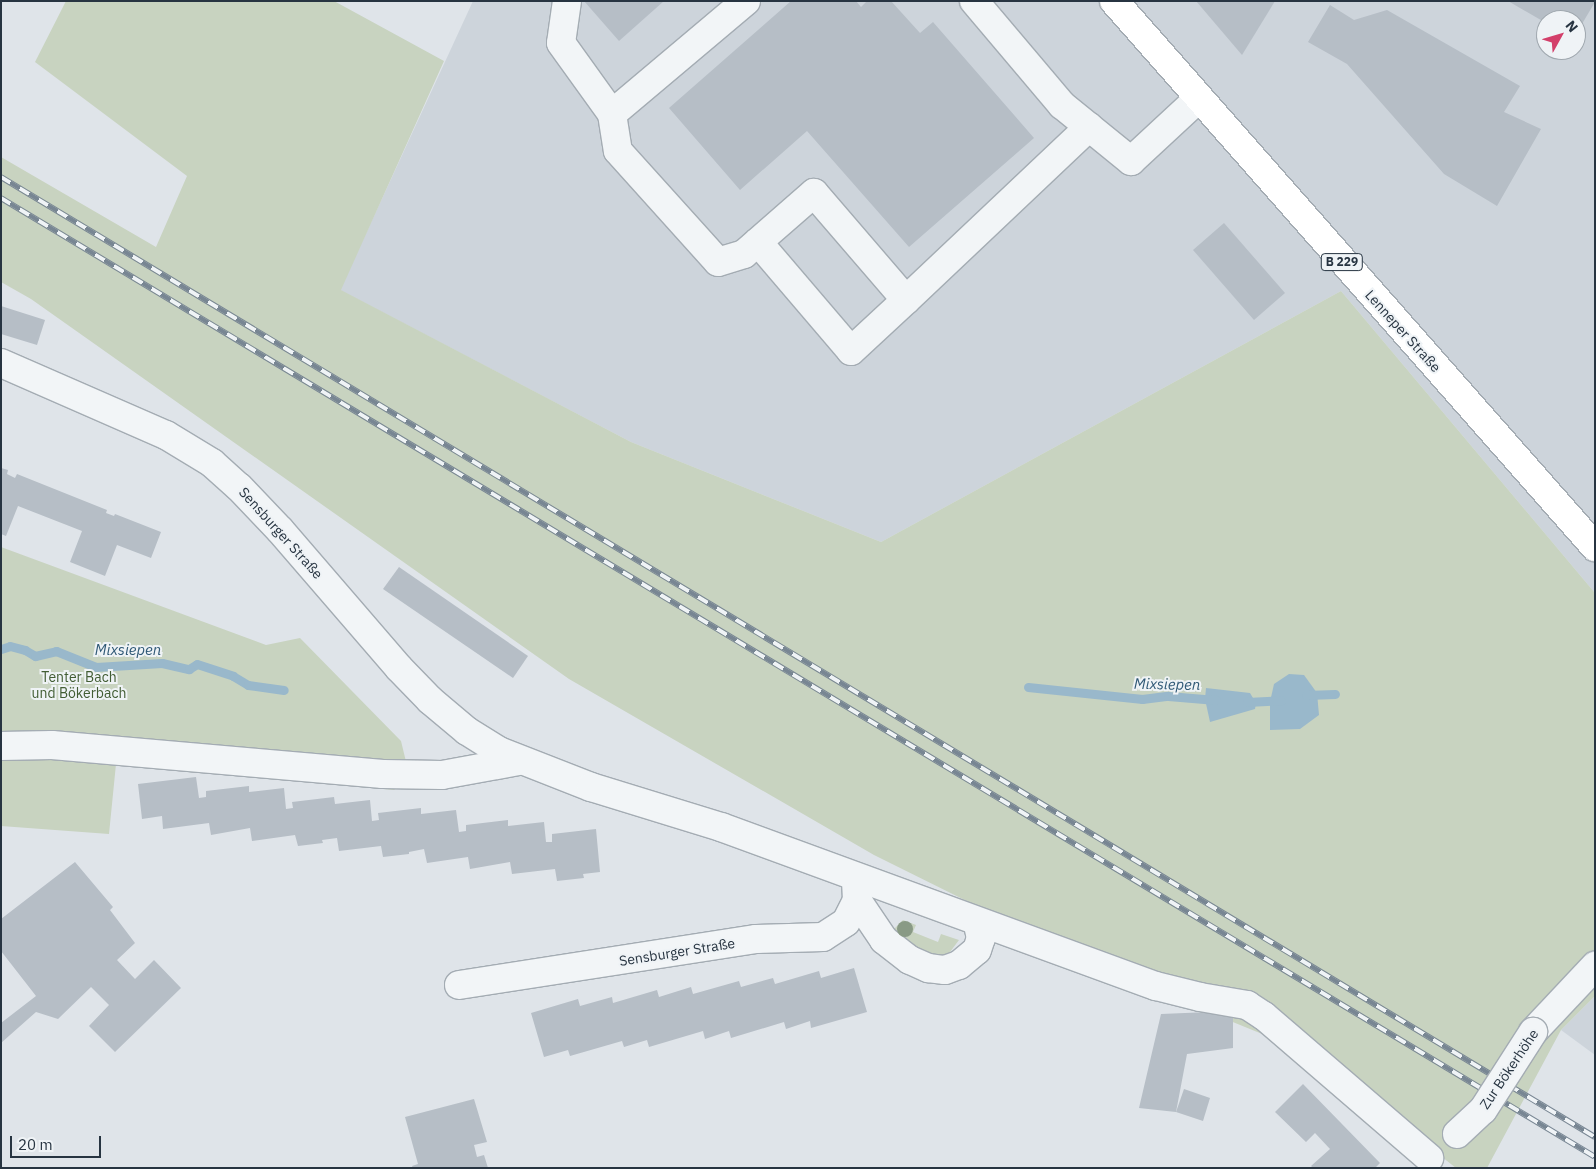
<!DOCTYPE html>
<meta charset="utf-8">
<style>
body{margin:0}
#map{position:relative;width:1596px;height:1169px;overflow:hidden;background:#dfe4e9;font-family:"IBM Plex Sans",sans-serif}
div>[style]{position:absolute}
.built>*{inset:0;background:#cdd4db}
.green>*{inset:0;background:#c8d3c0}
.water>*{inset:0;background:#99b8cb}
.stream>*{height:9px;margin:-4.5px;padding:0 4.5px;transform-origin:4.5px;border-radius:4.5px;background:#99b8cb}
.building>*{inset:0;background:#b6bec6}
.roads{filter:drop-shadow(1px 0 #a4acb3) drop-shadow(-1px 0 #a4acb3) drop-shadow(0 1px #a4acb3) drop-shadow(0 -1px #a4acb3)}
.minor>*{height:28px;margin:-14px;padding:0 14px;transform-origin:14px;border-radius:14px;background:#f2f5f7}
.major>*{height:28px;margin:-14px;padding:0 14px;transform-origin:14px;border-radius:14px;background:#fff}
.rail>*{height:5.5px;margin-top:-2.75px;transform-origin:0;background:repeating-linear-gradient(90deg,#eff3f6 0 11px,#788693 0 22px);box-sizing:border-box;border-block:1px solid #788693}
.bridges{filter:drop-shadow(1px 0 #a4acb3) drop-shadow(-1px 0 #a4acb3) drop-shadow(0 1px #a4acb3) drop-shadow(0 -1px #a4acb3)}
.minor-bridge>*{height:28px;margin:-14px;padding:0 14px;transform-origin:14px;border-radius:14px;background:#f2f5f7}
.trees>*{width:16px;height:16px;margin:-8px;border-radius:50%;background:#899a85}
span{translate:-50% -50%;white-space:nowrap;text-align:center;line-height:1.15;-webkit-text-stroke:4px #eff3f6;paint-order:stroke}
.shield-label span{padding:1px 4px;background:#eff3f6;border:1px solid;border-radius:4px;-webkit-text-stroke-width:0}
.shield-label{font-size:12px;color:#273441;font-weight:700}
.street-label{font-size:14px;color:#273441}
.park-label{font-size:14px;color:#425d34}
.water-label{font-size:15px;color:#305976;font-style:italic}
.frame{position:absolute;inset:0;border:2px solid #273441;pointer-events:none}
.north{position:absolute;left:1536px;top:10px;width:50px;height:50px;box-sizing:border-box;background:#eff3f6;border:1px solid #9fa7ae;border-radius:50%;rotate:51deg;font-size:14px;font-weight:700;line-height:20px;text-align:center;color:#273441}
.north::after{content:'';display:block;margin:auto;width:18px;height:22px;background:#d33f6a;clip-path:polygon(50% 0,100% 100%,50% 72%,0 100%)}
.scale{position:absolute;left:10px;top:1136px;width:91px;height:22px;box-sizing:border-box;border:2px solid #273441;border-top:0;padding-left:6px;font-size:15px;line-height:18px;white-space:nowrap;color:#273441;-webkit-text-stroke:4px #eff3f6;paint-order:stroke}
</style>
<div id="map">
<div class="built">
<div style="clip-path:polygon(evenodd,473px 1px,1595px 1px,1595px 593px,1341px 291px,881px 542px,631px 442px,340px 290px,473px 1px,1546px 20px,1576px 20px,1576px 50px,1546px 50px,1546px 20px)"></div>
<div style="clip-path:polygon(1595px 996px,1595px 1055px,1561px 1030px)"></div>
</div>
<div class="green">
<div style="clip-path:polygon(66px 1px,334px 1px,444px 61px,341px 290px,631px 442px,881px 542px,1341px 291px,1595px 593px,1595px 996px,1561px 1030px,1487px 1168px,1456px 1168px,1311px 1054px,1108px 971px,874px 855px,569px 679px,31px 299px,1px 282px,1px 157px,156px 247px,187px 176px,35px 62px)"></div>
<div style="clip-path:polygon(1px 547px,266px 645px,300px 638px,401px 741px,410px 778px,394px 790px,116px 764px,109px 834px,1px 826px)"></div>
<div style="clip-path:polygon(903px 920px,916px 925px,913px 932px,938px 942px,941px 934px,959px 940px,950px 952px,945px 955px,930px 955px,910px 946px,894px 929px)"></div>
</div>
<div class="water">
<div style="clip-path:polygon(1289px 674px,1304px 675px,1317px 693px,1319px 715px,1300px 729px,1270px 730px,1270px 702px,1274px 684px)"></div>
<div style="clip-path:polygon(1206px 688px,1250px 693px,1256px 703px,1255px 709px,1210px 722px,1205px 699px)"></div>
</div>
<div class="stream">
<div style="left:1px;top:649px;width:9px;rotate:-18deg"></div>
<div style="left:10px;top:646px;width:16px;rotate:15deg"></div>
<div style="left:25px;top:650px;width:12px;rotate:31deg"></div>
<div style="left:35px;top:656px;width:22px;rotate:-13deg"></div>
<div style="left:56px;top:651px;width:43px;rotate:21.8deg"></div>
<div style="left:96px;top:667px;width:66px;rotate:-3.5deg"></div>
<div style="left:162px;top:663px;width:28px;rotate:13deg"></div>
<div style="left:189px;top:669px;width:9px;rotate:-32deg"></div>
<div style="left:197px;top:664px;width:38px;rotate:18deg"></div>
<div style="left:233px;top:676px;width:17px;rotate:31deg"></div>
<div style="left:248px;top:685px;width:36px;rotate:8deg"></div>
<div style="left:1028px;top:687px;width:115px;rotate:6deg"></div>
<div style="left:1142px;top:699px;width:26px;rotate:-7deg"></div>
<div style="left:1168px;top:696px;width:48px;rotate:4.8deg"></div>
<div style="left:1306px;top:695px;width:29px;rotate:-2deg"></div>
<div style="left:1247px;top:702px;width:34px;rotate:-3deg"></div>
</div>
<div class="building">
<div style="clip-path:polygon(584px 1px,664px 1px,619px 41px)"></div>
<div style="clip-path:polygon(791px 1px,856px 1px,861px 7px,867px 1px,891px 1px,920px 33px,933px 22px,1034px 138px,909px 247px,807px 131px,740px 190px,669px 108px)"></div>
<div style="clip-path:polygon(1196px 1px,1275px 1px,1242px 55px)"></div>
<div style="clip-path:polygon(1508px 1px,1595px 1px,1595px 2px,1576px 34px,1576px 20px,1546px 20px,1546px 23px)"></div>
<div style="clip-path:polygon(1330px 5px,1354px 20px,1387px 10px,1520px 86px,1504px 112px,1541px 129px,1497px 206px,1444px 174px,1347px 64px,1308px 42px)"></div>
<div style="clip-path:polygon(1224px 223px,1285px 293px,1254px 320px,1193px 250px)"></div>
<div style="clip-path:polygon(1px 306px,45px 320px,37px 345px,1px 334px)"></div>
<div style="clip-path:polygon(1px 468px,8px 470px,7px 474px,15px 478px,17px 474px,107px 510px,106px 513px,114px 516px,115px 514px,161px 532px,151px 558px,117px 545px,105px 576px,70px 562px,82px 531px,18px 506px,6px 536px,1px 534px)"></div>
<div style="clip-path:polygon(399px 567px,528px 656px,513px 678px,383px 589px)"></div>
<div style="clip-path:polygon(196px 777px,199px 798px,206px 797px,206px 791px,249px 786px,249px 792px,284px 788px,286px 809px,293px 808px,292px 802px,334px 797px,335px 804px,370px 800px,372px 821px,379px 820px,378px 813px,421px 808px,421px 814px,456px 810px,459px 832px,466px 831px,466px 825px,508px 820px,508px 826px,544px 822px,546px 842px,552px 842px,552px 834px,596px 829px,600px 872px,583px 874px,584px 878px,557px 881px,555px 869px,512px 874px,510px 862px,470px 869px,468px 857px,427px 863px,424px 849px,409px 852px,409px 854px,383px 857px,381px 846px,339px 851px,337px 838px,322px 840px,323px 843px,298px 846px,295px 835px,252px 841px,250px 828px,211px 835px,209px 823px,163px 829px,162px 816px,142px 819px,138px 784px)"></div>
<div style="clip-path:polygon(75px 862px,113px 907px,110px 910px,135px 943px,117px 960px,135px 979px,154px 960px,181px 988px,115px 1052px,89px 1026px,109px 1005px,91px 987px,58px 1019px,36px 1012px,1px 1043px,1px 1023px,36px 996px,1px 951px,1px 919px)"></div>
<div style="clip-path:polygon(854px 968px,867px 1012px,811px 1028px,810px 1021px,786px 1029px,784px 1022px,731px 1038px,729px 1031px,705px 1039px,703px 1031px,649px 1047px,647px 1040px,624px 1047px,622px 1041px,570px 1056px,568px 1050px,544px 1057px,531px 1013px,578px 999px,580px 1006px,612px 997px,613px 1003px,657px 990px,659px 997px,691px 987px,693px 994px,739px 981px,741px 987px,773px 978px,775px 984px,819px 971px,821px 978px)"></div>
<div style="clip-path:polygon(1233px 1011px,1233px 1048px,1187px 1054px,1176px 1112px,1139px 1108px,1161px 1014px)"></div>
<div style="clip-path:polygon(1303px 1084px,1380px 1163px,1375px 1168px,1313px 1168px,1311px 1166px,1330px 1149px,1315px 1133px,1306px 1142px,1275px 1112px)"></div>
<div style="clip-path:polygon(1184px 1089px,1210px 1098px,1203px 1121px,1176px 1112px)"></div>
<div style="clip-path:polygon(474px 1099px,487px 1142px,474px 1145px,477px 1157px,484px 1155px,488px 1168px,413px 1168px,412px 1166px,418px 1164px,405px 1117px)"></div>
</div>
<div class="roads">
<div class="minor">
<div style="left:567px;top:1px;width:42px;rotate:98.1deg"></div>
<div style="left:561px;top:43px;width:87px;rotate:54.3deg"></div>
<div style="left:746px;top:1px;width:175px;rotate:139.9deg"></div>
<div style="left:612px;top:114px;width:37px;rotate:81deg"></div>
<div style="left:618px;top:151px;width:149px;rotate:48deg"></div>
<div style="left:718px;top:262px;width:27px;rotate:-17deg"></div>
<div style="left:744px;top:254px;width:93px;rotate:-41.1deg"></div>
<div style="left:814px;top:193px;width:141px;rotate:49.3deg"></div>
<div style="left:906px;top:300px;width:252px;rotate:-43.4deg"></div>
<div style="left:974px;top:1px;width:136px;rotate:49.8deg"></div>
<div style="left:1062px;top:105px;width:89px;rotate:39.1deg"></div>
<div style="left:1131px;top:161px;width:93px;rotate:-42.8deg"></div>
<div style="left:758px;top:242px;width:143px;rotate:49.5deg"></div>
<div style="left:851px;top:351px;width:75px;rotate:-42.8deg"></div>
<div style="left:1px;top:363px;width:180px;rotate:23.6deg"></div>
<div style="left:166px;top:435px;width:54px;rotate:31.3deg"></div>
<div style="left:212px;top:463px;width:36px;rotate:42deg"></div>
<div style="left:239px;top:487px;width:59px;rotate:46.4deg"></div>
<div style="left:280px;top:530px;width:182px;rotate:49.2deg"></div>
<div style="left:399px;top:668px;width:45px;rotate:45.9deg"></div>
<div style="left:430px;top:700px;width:48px;rotate:40deg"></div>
<div style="left:467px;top:731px;width:38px;rotate:32deg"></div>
<div style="left:499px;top:751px;width:99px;rotate:21.4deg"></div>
<div style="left:591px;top:787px;width:136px;rotate:17.1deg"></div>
<div style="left:721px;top:827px;width:463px;rotate:20.1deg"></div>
<div style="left:1156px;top:986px;width:45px;rotate:14deg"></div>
<div style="left:1200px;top:997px;width:48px;rotate:9.7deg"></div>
<div style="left:1247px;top:1005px;width:20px;rotate:33deg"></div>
<div style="left:1264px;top:1016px;width:218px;rotate:40.7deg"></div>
<div style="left:1px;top:746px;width:51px;rotate:-1.1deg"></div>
<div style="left:52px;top:745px;width:332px;rotate:5deg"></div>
<div style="left:383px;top:774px;width:59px;rotate:1deg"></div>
<div style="left:442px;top:775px;width:78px;rotate:-10.3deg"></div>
<div style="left:857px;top:900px;width:48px;rotate:56deg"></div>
<div style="left:884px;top:940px;width:33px;rotate:38deg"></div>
<div style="left:910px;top:960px;width:20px;rotate:24deg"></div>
<div style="left:928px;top:968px;width:17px;rotate:7deg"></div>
<div style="left:945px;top:970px;width:15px;rotate:-20deg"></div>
<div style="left:959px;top:965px;width:23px;rotate:-40deg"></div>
<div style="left:977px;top:950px;width:13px;rotate:-72deg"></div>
<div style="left:981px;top:938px;width:17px;rotate:-103deg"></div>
<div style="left:459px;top:985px;width:301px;rotate:-8.8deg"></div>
<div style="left:756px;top:939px;width:67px;rotate:-1.7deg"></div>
<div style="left:823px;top:937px;width:27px;rotate:-33deg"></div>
<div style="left:846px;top:922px;width:25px;rotate:-63deg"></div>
<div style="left:857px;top:900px;width:22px;rotate:-93deg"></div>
<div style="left:1533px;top:1032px;width:91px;rotate:-46.8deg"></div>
</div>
<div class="major">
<div style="left:1114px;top:1px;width:728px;rotate:48.62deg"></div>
</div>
</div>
<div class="rail">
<div style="left:1px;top:177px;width:1861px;rotate:31.06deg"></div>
<div style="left:1px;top:198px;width:1860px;rotate:31.03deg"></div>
</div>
<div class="bridges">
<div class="minor-bridge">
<div style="left:1457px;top:1134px;width:35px;rotate:-43deg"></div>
<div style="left:1483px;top:1110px;width:93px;rotate:-57.3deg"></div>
</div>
</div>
<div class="trees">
<div style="left:905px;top:929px"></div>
</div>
<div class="shield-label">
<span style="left:1342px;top:262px">B 229</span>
</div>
<div class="street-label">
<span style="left:1403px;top:331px;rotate:48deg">Lenneper Straße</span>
<span style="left:281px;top:533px;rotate:48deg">Sensburger Straße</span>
<span style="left:677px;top:952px;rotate:-9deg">Sensburger Straße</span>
<span style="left:1509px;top:1069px;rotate:-56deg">Zur Bökerhöhe</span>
</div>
<div class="park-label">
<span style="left:79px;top:685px">Tenter Bach<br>und Bökerbach</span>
</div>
<div class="water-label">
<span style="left:128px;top:650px">Mixsiepen</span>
<span style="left:1167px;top:684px;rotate:1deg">Mixsiepen</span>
</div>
<div class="frame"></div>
<div class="north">N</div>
<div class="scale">20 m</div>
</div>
